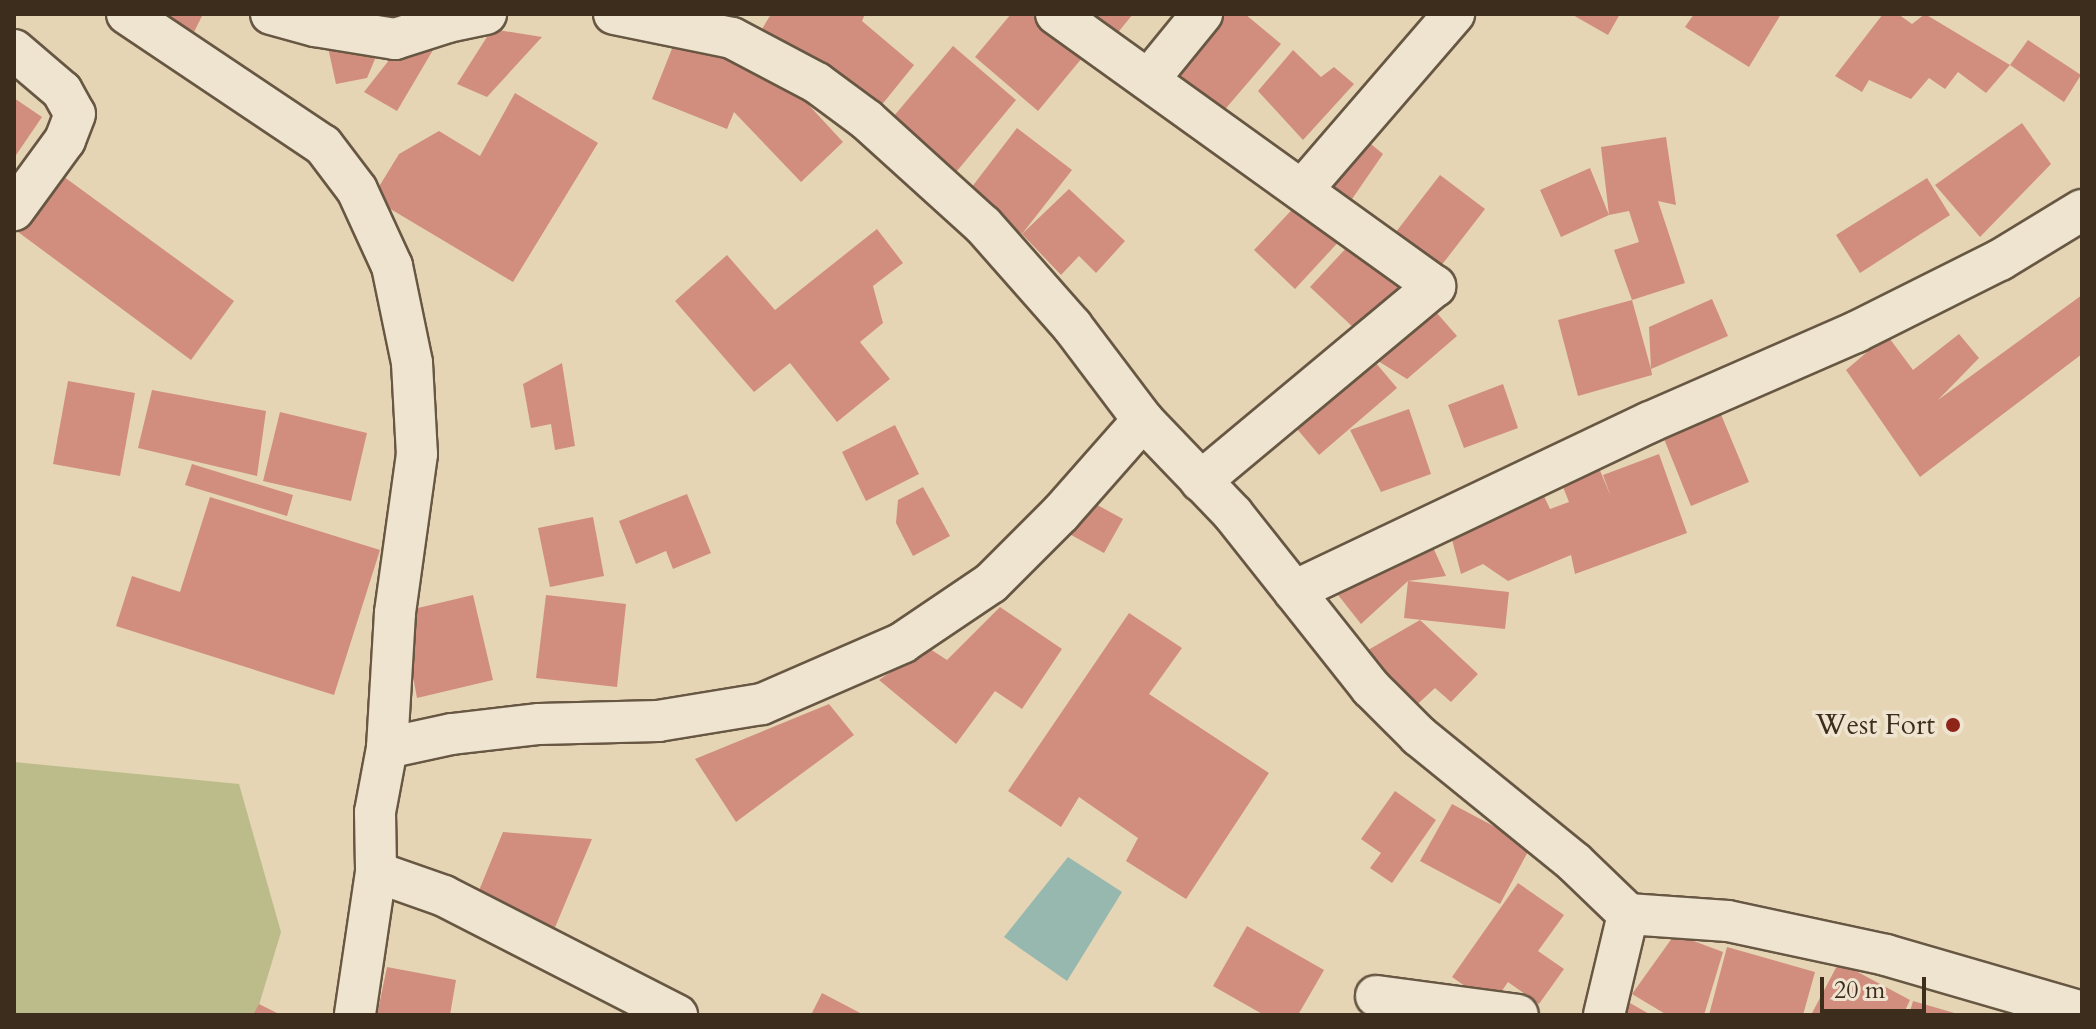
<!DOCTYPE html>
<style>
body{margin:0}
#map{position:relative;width:2096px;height:1029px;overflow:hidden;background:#e5d5b5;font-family:Cardo,serif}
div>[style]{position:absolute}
.green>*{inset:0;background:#bbbc8a}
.water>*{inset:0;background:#96b8af}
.building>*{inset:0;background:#d18e7e}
.roads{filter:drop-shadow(2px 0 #675743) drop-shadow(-2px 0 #675743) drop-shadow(0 2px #675743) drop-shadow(0 -2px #675743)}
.street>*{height:40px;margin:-20px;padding:0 20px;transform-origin:20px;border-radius:20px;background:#eee4cf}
.dots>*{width:22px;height:22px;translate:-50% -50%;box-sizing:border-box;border:4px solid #eee4cf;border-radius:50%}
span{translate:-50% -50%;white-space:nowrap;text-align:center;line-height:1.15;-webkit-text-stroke:7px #eee4cf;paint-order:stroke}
.poi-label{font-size:28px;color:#3d2d1d}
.right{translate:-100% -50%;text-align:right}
.frame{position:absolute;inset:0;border:16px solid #3d2d1d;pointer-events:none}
.scale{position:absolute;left:1820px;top:977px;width:106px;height:36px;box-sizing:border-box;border:4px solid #3d2d1d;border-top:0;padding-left:10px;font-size:24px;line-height:28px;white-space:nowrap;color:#3d2d1d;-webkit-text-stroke:6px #eee4cf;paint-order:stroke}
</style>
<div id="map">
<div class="green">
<div style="clip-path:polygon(14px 762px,239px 784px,281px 932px,256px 1015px,14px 1015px)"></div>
</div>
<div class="water">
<div style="clip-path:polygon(1068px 857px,1122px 892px,1067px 981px,1004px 937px)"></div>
</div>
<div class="building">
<div style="clip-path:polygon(151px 14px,203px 14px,194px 32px)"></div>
<div style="clip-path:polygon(771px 14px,865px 14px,862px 21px,914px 65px,876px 112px,756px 39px)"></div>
<div style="clip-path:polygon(1011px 14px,1031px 14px,1082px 58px,1038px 111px,975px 57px)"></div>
<div style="clip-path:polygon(1069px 14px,1133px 14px,1107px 46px)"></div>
<div style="clip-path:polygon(1219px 14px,1245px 14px,1281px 44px,1221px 114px,1175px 71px)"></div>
<div style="clip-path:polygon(1571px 14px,1620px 14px,1608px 35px)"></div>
<div style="clip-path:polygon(1694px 14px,1781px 14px,1749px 67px,1685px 27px)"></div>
<div style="clip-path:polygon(1883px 14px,1898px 14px,1912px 24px,1925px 14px,2010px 65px,1986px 93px,1958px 72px,1945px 89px,1929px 78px,1911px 99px,1869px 80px,1862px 92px,1835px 76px)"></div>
<div style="clip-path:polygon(492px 29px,542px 37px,487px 97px,457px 84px)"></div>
<div style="clip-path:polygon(677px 36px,792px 87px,843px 142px,801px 182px,734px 112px,727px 129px,652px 99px)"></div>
<div style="clip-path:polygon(2028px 40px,2081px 75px,2064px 102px,2010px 65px)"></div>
<div style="clip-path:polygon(327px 43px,380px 47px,367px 78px,336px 84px)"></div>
<div style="clip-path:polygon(953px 46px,1016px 100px,952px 177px,888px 123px)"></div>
<div style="clip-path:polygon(397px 50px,433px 50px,397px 111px,364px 92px)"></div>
<div style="clip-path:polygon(1293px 50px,1321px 77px,1334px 67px,1354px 84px,1303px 140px,1258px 91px)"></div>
<div style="clip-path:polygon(515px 93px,598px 143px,513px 282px,372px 198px,399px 154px,439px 131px,480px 156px)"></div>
<div style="clip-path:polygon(14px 98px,42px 117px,14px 158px)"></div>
<div style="clip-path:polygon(2022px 123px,2051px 164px,1980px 237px,1935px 185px)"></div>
<div style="clip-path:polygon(1347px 124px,1383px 154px,1339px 218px,1302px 177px)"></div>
<div style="clip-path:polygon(1017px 128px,1072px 170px,1022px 234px,968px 192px)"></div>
<div style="clip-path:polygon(1666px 137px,1676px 205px,1658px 201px,1685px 283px,1632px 300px,1614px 250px,1639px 242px,1629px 211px,1609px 215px,1601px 147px)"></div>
<div style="clip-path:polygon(1590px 168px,1609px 215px,1561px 237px,1540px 190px)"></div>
<div style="clip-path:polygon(56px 171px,234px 301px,191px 360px,14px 229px)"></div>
<div style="clip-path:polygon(1440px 175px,1485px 209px,1434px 275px,1389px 241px)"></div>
<div style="clip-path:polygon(1927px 178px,1950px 215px,1860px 273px,1836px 235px)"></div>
<div style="clip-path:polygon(1069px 189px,1125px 241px,1096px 273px,1079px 256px,1061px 275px,1022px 234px)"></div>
<div style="clip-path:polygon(1302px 199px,1343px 237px,1295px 289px,1254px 250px)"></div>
<div style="clip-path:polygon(877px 229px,903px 263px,873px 286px,883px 323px,860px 342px,890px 379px,837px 422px,790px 363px,754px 392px,675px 301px,727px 255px,775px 310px)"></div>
<div style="clip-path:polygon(1362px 231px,1422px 286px,1370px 343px,1310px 287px)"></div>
<div style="clip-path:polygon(2082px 295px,2082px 354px,1920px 477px,1846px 370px,1887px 335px,1913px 370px,1959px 334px,1979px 358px,1938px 400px)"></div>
<div style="clip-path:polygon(1712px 299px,1728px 336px,1651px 369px,1652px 375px,1578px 396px,1558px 320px,1632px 300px,1651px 369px,1649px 327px)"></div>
<div style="clip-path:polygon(1429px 304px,1457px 336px,1407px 379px,1370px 356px,1397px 388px,1319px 455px,1292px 423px)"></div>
<div style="clip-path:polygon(562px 363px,575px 446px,555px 450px,551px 424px,531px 428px,523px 384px)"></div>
<div style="clip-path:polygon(68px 381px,135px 393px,120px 476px,53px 464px)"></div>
<div style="clip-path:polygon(1503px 384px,1518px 428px,1464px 448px,1448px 405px)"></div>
<div style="clip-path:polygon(152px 390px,266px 411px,257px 476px,138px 448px)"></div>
<div style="clip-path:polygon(1715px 400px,1749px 482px,1691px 506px,1658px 424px)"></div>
<div style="clip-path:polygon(1409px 409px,1431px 474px,1381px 492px,1350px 430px)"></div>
<div style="clip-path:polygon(280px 412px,367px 433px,351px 501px,263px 481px)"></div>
<div style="clip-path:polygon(895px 425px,919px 474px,866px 501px,842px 452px)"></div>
<div style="clip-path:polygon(1659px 454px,1687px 533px,1575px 574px,1571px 555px,1508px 581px,1483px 564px,1461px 574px,1450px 532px,1543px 494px,1550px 509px,1569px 502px,1561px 482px,1599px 468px,1611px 497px,1603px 475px)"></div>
<div style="clip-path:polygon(192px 464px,293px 495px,287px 516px,185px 485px)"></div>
<div style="clip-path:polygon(923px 487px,950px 536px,913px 556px,896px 523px,898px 500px)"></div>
<div style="clip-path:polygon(687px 494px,711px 553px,673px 569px,666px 551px,636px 564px,619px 521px)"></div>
<div style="clip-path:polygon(210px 497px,380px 550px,334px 695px,116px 626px,132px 576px,180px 592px)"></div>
<div style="clip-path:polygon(1088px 500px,1123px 519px,1104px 553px,1062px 530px)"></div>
<div style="clip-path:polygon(593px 517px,604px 576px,550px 587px,538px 528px)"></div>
<div style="clip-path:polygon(1432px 545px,1446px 576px,1408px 581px,1361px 624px,1331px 586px)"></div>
<div style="clip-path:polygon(1408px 581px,1509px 592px,1505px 629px,1404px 618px)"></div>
<div style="clip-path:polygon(473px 595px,493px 680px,417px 698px,401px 612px)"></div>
<div style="clip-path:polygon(546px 595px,626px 604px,617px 687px,536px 678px)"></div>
<div style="clip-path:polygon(1000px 607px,1062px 649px,1022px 709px,995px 691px,956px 744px,879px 680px,927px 647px,947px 660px)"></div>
<div style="clip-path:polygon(1129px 613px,1182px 648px,1149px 694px,1269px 773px,1186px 899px,1126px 861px,1138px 838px,1079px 797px,1061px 827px,1008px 791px)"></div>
<div style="clip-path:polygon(1420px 620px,1478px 674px,1451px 702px,1435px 688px,1410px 711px,1368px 650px)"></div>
<div style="clip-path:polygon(829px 704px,854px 735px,736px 822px,695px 759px)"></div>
<div style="clip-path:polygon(1395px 791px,1436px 820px,1392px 883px,1370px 868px,1381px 853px,1361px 839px)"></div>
<div style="clip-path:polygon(1452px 804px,1531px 846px,1500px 904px,1420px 861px)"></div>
<div style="clip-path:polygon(503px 832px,592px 839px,551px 937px,473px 905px)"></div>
<div style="clip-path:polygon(1518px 883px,1564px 915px,1538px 951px,1564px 969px,1539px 1004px,1508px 982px,1492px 1005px,1452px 977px)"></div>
<div style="clip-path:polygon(1247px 926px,1324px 970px,1298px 1015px,1264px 1015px,1213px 986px)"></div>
<div style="clip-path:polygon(1675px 934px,1723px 952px,1704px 1015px,1667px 1015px,1632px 994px)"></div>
<div style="clip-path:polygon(1727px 947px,1815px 972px,1803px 1015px,1709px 1015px)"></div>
<div style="clip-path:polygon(1839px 962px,1910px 1000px,1903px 1015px,1811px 1015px)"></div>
<div style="clip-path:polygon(387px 967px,456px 980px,450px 1015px,377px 1015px)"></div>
<div style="clip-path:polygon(822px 993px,864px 1015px,811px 1015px)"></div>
<div style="clip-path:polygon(1913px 1001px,1958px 1014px,1958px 1015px,1909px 1015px)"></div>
<div style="clip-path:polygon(1630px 1003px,1651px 1015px,1625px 1015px)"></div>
<div style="clip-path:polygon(259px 1004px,281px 1015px,253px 1015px)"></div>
</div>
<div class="roads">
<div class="street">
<div style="left:127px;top:14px;width:236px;rotate:33.8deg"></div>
<div style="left:323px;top:145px;width:56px;rotate:52.9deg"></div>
<div style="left:357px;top:190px;width:84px;rotate:65.3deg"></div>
<div style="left:392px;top:266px;width:99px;rotate:78.3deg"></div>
<div style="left:412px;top:363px;width:91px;rotate:86.9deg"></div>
<div style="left:417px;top:454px;width:161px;rotate:97.9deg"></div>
<div style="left:395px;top:613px;width:135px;rotate:93.4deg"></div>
<div style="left:387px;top:748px;width:65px;rotate:100.6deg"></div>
<div style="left:375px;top:812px;width:60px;rotate:89deg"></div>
<div style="left:376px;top:872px;width:145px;rotate:98.4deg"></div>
<div style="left:271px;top:14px;width:46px;rotate:15.3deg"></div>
<div style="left:315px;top:26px;width:81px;rotate:9.2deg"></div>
<div style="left:395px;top:39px;width:56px;rotate:-17.8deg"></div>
<div style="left:448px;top:22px;width:39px;rotate:-12deg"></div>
<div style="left:614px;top:14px;width:120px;rotate:11.5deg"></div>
<div style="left:732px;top:38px;width:96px;rotate:27.9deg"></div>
<div style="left:817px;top:83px;width:62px;rotate:36.5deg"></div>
<div style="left:867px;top:120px;width:156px;rotate:42.2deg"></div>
<div style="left:983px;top:225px;width:135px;rotate:48.6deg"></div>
<div style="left:1072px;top:326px;width:118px;rotate:52.9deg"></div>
<div style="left:1143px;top:420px;width:130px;rotate:46.2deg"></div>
<div style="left:1233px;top:514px;width:222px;rotate:51.6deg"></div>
<div style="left:1371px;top:688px;width:68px;rotate:45deg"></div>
<div style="left:1419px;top:736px;width:200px;rotate:39.1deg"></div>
<div style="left:1574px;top:862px;width:75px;rotate:43.9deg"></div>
<div style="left:1056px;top:14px;width:467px;rotate:35.7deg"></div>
<div style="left:1435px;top:286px;width:305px;rotate:140.2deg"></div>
<div style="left:14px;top:50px;width:63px;rotate:40.5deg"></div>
<div style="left:62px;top:91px;width:26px;rotate:61deg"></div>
<div style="left:75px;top:114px;width:28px;rotate:111deg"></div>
<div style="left:65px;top:140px;width:87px;rotate:126.1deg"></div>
<div style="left:1149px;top:79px;width:84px;rotate:-50.8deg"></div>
<div style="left:1302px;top:190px;width:233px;rotate:-49.2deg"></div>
<div style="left:1294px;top:591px;width:394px;rotate:-25.4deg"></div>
<div style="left:1650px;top:422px;width:225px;rotate:-23.6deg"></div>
<div style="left:1856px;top:332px;width:161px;rotate:-26.6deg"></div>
<div style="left:2000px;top:260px;width:96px;rotate:-31.4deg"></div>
<div style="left:387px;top:748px;width:66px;rotate:-12.2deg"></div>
<div style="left:452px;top:734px;width:88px;rotate:-6.6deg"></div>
<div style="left:539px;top:724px;width:119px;rotate:-1.4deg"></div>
<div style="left:658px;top:721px;width:105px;rotate:-9.3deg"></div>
<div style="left:762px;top:704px;width:153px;rotate:-23.5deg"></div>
<div style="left:902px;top:643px;width:107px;rotate:-34deg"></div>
<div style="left:991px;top:583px;width:99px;rotate:-45deg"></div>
<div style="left:1061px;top:513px;width:124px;rotate:-48.6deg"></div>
<div style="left:376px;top:872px;width:72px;rotate:19.4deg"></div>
<div style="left:444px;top:896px;width:262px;rotate:27.1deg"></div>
<div style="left:1376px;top:996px;width:143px;rotate:7.6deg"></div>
<div style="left:1604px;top:1015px;width:104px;rotate:-76.6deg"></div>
<div style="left:1628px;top:914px;width:100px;rotate:4deg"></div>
<div style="left:1728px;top:921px;width:162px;rotate:12.1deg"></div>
<div style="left:1886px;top:955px;width:204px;rotate:16.2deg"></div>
</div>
</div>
<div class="dots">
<div style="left:1953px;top:725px;background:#8f2418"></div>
</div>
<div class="poi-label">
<span class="right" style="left:1935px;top:725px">West Fort</span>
</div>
<div class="frame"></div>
<div class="scale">20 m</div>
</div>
